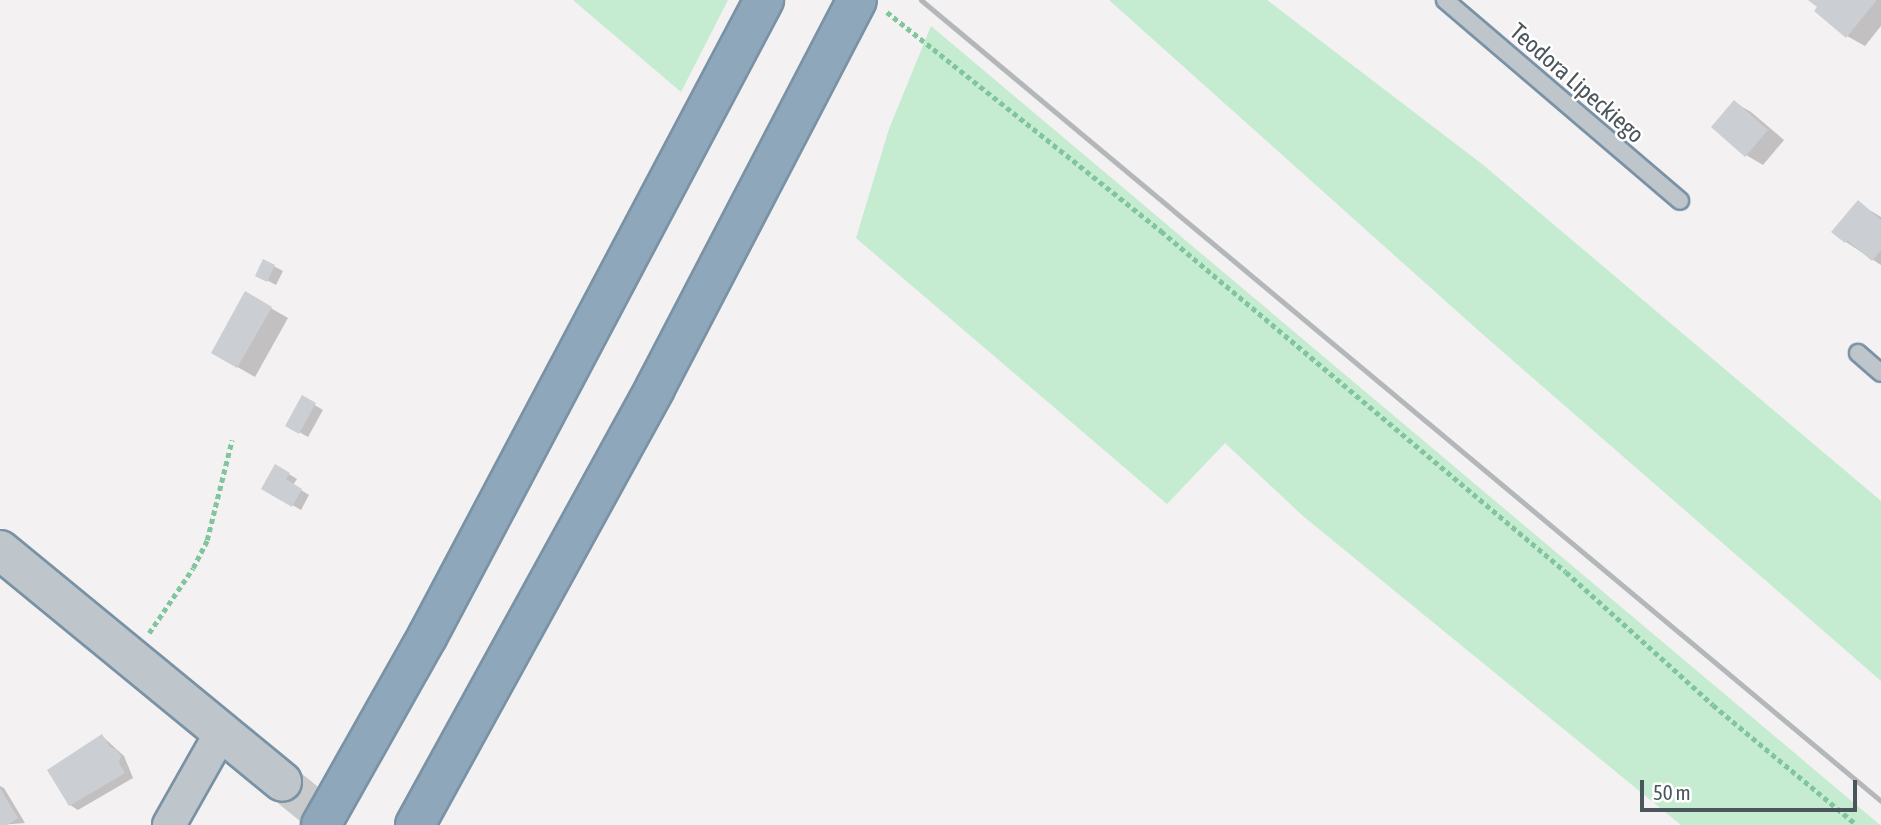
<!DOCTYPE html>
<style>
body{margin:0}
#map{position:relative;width:1881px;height:825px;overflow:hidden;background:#f3f1f1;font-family:"Asap Condensed",sans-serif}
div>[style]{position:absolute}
.green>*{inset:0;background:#c5ebd0}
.shadow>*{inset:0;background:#0003}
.building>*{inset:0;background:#cbced3}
.tertiary-tunnel>*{height:38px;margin-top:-19px;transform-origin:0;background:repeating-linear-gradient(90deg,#c9cacc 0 38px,transparent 0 57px)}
.path>*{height:4.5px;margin-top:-2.25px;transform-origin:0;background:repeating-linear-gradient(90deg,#80c59d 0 5px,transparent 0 8.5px)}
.roads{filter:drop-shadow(2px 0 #7992a5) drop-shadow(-2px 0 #7992a5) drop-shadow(0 2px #7992a5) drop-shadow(0 -2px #7992a5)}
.service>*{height:16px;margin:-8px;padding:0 8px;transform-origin:8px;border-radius:8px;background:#bec6cc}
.minor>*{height:32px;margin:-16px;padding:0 16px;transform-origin:16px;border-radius:16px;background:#bec6cc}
.tertiary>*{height:38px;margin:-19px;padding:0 19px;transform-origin:19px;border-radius:19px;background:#bec6cc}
.motorway>*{height:38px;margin:-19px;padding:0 19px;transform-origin:19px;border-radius:19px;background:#8ea7ba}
.rail>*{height:5px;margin:-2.5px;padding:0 2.5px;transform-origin:2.5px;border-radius:2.5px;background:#b4b7ba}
span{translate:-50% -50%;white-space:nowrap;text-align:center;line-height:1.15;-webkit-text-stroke:5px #fff;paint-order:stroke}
.street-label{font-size:24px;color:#4b555c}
.scale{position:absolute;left:1640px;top:780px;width:217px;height:32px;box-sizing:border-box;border:4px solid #4b555c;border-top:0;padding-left:9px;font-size:21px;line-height:24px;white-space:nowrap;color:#4b555c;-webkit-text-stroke:5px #fff;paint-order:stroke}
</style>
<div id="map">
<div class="green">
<div style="clip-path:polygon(573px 0,728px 0,681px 92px)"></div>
<div style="clip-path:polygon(1109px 0,1267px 0,1482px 164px,1881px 501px,1881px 681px,1479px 331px)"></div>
<div style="clip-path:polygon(931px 26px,1880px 825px,1681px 825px,1303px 516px,1225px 443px,1167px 504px,856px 238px,889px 129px)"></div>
</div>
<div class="shadow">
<div style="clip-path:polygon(1811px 0,1881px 0,1881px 26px,1865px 46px,1847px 36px)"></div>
<div style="clip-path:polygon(1734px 102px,1751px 112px,1784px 140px,1763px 165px,1746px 155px)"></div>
<div style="clip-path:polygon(1858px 203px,1881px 217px,1881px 265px,1846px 242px)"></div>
<div style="clip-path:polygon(264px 261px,283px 271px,276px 285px,257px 275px)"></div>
<div style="clip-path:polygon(246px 294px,288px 318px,255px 377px,213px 353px)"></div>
<div style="clip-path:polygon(303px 398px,323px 410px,308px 437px,287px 425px)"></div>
<div style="clip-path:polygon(276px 466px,297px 479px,293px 485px,309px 495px,301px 510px,263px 488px)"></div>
<div style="clip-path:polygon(102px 736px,124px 756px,133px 778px,78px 810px,70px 805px)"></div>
<div style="clip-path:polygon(0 786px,4px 788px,25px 823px,0 825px)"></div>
</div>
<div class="building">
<div style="clip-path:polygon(1808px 0,1877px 0,1846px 38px,1814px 11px,1817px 7px)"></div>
<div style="clip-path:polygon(1734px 100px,1768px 130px,1745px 157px,1711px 127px)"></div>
<div style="clip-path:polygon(1858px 200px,1881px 220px,1881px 250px,1872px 261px,1847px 240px,1845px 243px,1831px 232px)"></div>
<div style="clip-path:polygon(263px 259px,275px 265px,267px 282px,255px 276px)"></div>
<div style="clip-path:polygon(245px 291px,272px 307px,237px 368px,211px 353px)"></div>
<div style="clip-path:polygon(302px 395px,316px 403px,299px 434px,285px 426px)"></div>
<div style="clip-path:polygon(275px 464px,290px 473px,286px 479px,302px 489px,292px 507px,261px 489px)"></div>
<div style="clip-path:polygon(102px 734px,110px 747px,116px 749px,121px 756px,119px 763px,125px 773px,69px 806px,47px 770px)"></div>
<div style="clip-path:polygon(0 788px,18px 818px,7px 825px,0 825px)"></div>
</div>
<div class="tertiary-tunnel">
<div style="left:282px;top:782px;width:68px;rotate:39.1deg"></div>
</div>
<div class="path">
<div style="left:887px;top:12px;width:351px;rotate:38.6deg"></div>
<div style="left:1161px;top:231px;width:529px;rotate:40.1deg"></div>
<div style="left:1566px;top:572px;width:198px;rotate:42.1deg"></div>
<div style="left:1713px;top:705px;width:187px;rotate:39.8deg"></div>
<div style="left:149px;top:633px;width:78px;rotate:-55.9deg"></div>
<div style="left:193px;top:568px;width:31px;rotate:-63deg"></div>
<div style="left:207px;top:540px;width:103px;rotate:-76deg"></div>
</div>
<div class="roads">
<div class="service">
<div style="left:1445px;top:0;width:309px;rotate:40.5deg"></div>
<div style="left:1858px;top:353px;width:30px;rotate:41deg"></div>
</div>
<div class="minor">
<div style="left:169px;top:825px;width:106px;rotate:-60.5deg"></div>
</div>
<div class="tertiary">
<div style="left:0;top:550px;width:365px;rotate:39.4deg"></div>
</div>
<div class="motorway">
<div style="left:321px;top:825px;width:216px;rotate:-60.6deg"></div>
<div style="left:427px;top:637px;width:721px;rotate:-62.12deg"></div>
<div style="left:415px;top:825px;width:499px;rotate:-61.2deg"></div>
<div style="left:655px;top:388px;width:437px;rotate:-62.5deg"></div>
</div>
</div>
<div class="rail">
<div style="left:921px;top:0;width:1250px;rotate:39.84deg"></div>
</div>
<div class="street-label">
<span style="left:1577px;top:83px;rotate:41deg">Teodora Lipeckiego</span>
</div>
<div class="scale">50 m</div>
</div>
